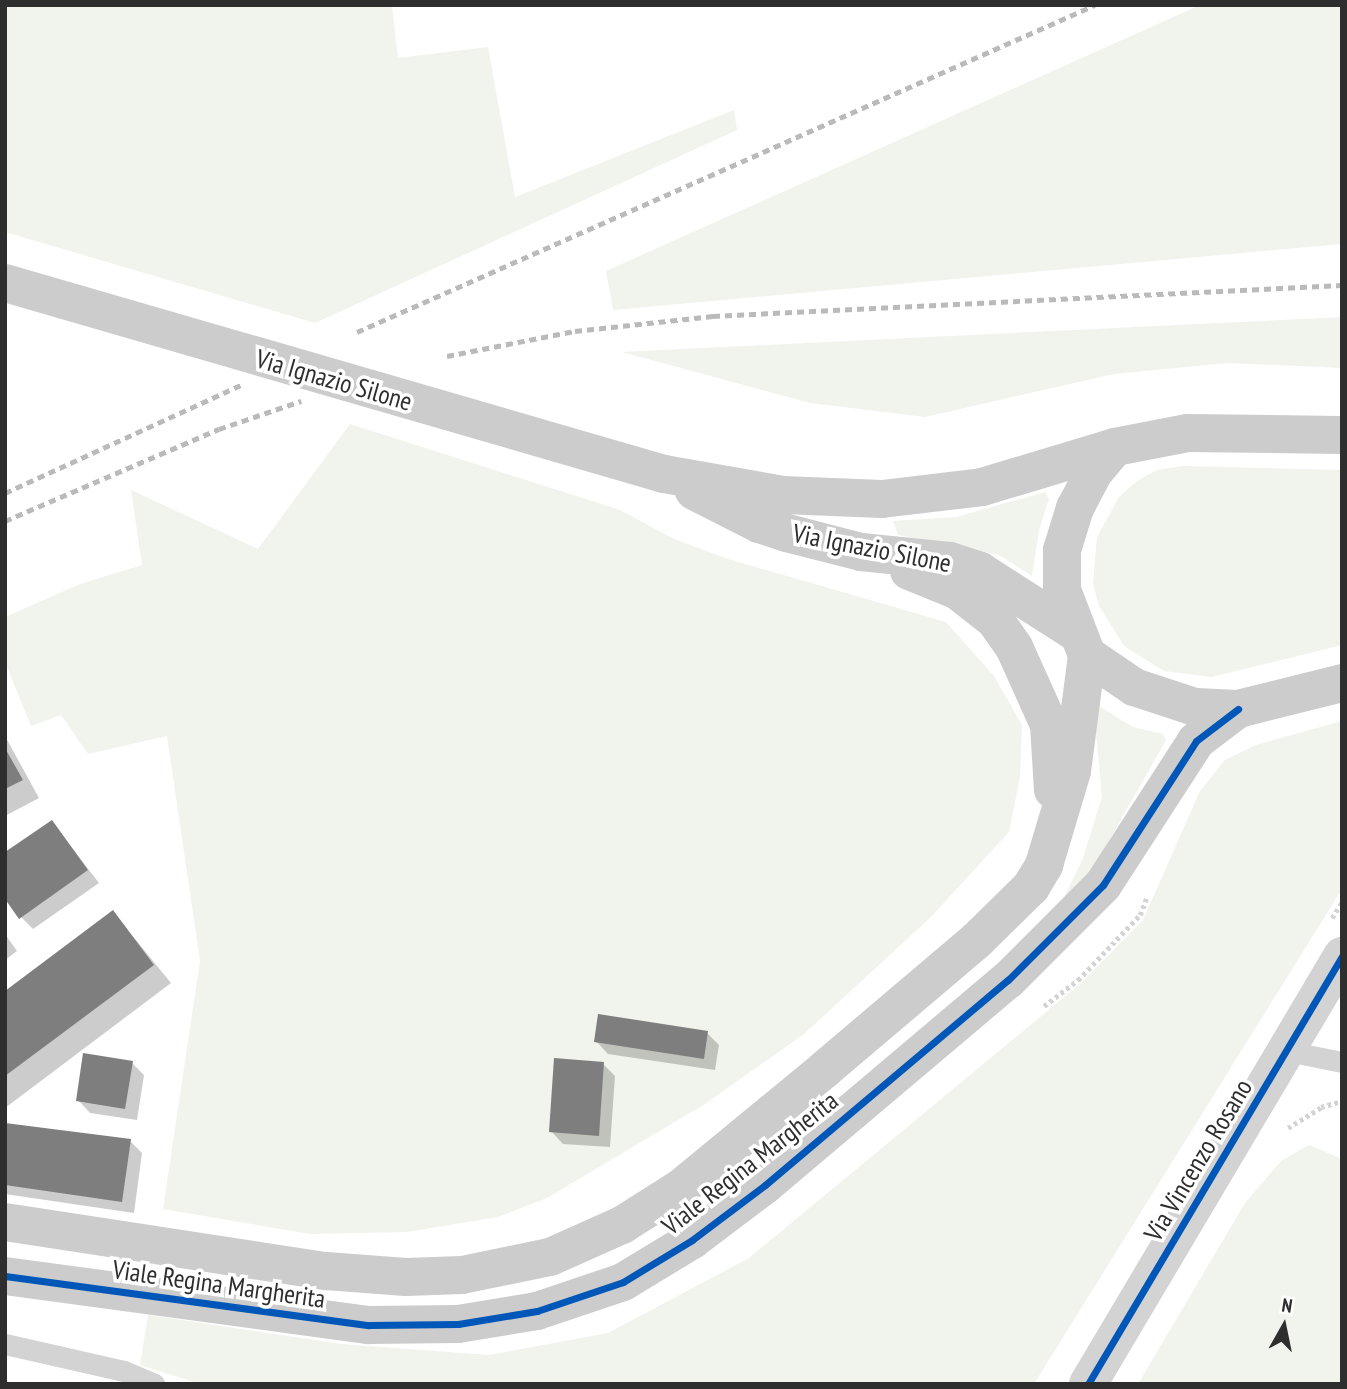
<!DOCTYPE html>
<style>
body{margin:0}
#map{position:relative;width:1347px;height:1389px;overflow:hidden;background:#fff;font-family:"PT Sans Narrow",sans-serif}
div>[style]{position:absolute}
.green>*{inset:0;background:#f0f4ec}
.shadow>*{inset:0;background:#0003}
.building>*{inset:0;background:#7e7e7e}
.path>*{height:4.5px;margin-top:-2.25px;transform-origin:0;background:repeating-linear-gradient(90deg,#d3d3d3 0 3.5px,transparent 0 7px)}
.lane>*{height:21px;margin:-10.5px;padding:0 10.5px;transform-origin:10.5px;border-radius:10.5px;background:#d3d3d3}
.street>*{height:38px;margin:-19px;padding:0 19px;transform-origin:19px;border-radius:19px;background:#d3d3d3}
.secondary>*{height:38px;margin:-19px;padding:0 19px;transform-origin:19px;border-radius:19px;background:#ccc}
.rail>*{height:5px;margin-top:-2.5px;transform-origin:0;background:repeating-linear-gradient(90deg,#bababa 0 7px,transparent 0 12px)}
.cycleway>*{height:7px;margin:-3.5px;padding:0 3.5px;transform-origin:3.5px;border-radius:3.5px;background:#0057b8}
span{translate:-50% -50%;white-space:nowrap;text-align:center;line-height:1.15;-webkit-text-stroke:7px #fff;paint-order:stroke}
.street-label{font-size:26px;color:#2e2e2e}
.frame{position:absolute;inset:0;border:7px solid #2e2e2e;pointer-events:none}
.north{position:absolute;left:1249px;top:1291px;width:70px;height:70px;-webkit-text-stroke:5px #fff;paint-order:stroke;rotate:9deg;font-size:19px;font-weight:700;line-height:28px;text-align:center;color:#2e2e2e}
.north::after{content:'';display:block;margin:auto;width:24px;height:32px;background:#2e2e2e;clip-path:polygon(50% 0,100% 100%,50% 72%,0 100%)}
</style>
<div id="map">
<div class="green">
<div style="clip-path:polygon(5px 5px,392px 5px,398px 58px,488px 47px,515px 197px,734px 110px,737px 130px,315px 323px,5px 232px)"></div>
<div style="clip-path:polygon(1200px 5px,1342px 5px,1342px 244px,613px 310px,606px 271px)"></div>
<div style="clip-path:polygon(1342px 317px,1342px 368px,1227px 363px,1114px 374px,925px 417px,810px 403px,622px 352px)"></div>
<div style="clip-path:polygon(350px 424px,620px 510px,674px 539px,728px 559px,946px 622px,994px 676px,1022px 725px,1020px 777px,1009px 832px,930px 918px,804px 1034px,705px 1104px,547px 1198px,498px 1217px,407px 1232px,310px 1234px,163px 1209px,200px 961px,167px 736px,88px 754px,61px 715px,31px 726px,5px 662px,5px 617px,80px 584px,142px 565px,131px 490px,258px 549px)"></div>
<div style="clip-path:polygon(1183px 466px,1342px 470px,1342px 645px,1212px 677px,1164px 671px,1124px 646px,1099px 606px,1093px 584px,1097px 537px,1119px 497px,1137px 481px,1157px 470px)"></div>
<div style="clip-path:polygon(1045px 492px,1049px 499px,1039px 530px,1032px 576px,999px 555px,898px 535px,893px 521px,956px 517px)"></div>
<div style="clip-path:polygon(1099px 706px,1133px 727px,1163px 734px,1166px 740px,1089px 876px,1061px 904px,1083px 858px,1102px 797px,1094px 710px)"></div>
<div style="clip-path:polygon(1342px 721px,1342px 889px,1034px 1384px,200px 1384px,140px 1365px,148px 1315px,341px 1344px,489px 1355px,608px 1333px,749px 1258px,1080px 984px,1143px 920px,1200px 791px,1225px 760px,1256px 745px)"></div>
<div style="clip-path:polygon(1309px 1145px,1342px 1159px,1342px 1384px,1138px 1384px,1245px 1203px,1281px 1161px)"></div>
</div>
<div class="shadow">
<div style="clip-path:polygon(5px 736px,39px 798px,5px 816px)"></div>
<div style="clip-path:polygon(52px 822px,99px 883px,33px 929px,21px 917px)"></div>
<div style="clip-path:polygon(113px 912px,171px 983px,5px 1108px,5px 993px)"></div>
<div style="clip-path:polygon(5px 934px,17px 951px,5px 960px)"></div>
<div style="clip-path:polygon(707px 1033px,719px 1045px,715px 1070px,608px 1054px,596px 1041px)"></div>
<div style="clip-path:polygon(132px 1063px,144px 1075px,137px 1120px,90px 1113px,78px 1100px)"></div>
<div style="clip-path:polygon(603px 1064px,615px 1076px,610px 1147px,563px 1144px,551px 1131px)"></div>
<div style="clip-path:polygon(5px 1125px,130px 1141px,142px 1153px,134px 1213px,5px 1194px)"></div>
</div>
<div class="building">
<div style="clip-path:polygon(5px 748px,23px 780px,5px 789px)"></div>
<div style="clip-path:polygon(52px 820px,88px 870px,19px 919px,5px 899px,5px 852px)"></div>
<div style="clip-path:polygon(113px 910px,154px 965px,5px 1076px,5px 991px)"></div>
<div style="clip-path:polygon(598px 1014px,708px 1031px,704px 1059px,594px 1042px)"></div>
<div style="clip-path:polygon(83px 1053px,133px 1061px,125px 1109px,76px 1101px)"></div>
<div style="clip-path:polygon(554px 1058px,604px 1062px,599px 1136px,549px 1132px)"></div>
<div style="clip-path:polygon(5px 1123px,131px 1139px,122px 1202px,5px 1185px)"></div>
</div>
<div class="path">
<div style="left:1332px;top:918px;width:19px;rotate:-58deg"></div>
<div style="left:1044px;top:1006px;width:43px;rotate:-37.4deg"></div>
<div style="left:1078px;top:980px;width:90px;rotate:-46.4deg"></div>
<div style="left:1140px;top:915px;width:19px;rotate:-69deg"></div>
<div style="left:1288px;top:1128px;width:39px;rotate:-32deg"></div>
<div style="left:1321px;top:1107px;width:22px;rotate:-16deg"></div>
</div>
<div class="lane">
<div style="left:1287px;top:1051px;width:56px;rotate:11.3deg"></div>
<div style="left:5px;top:1344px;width:122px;rotate:12.8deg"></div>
<div style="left:124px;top:1371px;width:33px;rotate:23deg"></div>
</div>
<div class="street">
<div style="left:1088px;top:1384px;width:498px;rotate:-59.3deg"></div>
</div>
<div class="secondary">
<div style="left:5px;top:283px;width:686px;rotate:16.16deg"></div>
<div style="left:664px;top:474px;width:121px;rotate:10deg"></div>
<div style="left:783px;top:495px;width:99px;rotate:2.3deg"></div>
<div style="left:882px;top:499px;width:101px;rotate:-6.8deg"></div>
<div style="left:982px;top:487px;width:139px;rotate:-16.7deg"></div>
<div style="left:1115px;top:447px;width:74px;rotate:-10.9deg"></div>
<div style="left:1188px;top:433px;width:154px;rotate:0.7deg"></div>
<div style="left:1115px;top:447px;width:33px;rotate:130deg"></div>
<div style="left:1094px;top:472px;width:41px;rotate:117.8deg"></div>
<div style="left:1075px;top:508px;width:44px;rotate:107.2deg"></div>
<div style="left:1062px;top:550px;width:40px;rotate:90deg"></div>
<div style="left:1062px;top:590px;width:70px;rotate:69deg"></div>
<div style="left:1087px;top:655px;width:57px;rotate:34.2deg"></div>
<div style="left:1134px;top:687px;width:64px;rotate:18.2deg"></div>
<div style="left:1195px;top:707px;width:43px;rotate:2.7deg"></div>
<div style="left:1238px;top:709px;width:107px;rotate:-14deg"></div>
<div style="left:694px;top:491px;width:73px;rotate:26.9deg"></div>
<div style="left:759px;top:524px;width:29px;rotate:18deg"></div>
<div style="left:787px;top:533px;width:76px;rotate:14.4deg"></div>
<div style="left:861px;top:552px;width:89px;rotate:5.8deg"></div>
<div style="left:950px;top:561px;width:32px;rotate:18deg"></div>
<div style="left:980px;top:571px;width:113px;rotate:32.7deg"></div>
<div style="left:909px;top:571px;width:53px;rotate:22.2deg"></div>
<div style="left:958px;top:591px;width:47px;rotate:38.1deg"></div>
<div style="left:995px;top:620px;width:33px;rotate:55deg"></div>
<div style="left:1014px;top:647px;width:85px;rotate:65.8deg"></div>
<div style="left:1049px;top:725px;width:65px;rotate:86.5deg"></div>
<div style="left:5px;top:1222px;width:325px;rotate:8.7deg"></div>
<div style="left:326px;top:1271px;width:80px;rotate:4.3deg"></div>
<div style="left:406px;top:1277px;width:56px;rotate:-2deg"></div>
<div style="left:462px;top:1275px;width:90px;rotate:-11.6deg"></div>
<div style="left:550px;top:1257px;width:79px;rotate:-24deg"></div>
<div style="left:622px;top:1225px;width:71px;rotate:-32.3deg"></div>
<div style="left:682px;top:1187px;width:185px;rotate:-39.5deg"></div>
<div style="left:825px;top:1069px;width:199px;rotate:-40.3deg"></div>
<div style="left:977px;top:940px;width:76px;rotate:-44.5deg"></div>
<div style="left:1031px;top:887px;width:26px;rotate:-59deg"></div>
<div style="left:1044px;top:865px;width:98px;rotate:-73.4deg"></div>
<div style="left:1072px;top:771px;width:117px;rotate:-82.6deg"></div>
<div style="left:5px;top:1276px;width:367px;rotate:7.7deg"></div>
<div style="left:369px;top:1325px;width:89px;rotate:-0.6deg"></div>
<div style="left:458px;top:1324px;width:80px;rotate:-9.3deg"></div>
<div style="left:537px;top:1311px;width:91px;rotate:-18.6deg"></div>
<div style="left:623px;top:1282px;width:81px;rotate:-31.3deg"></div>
<div style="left:692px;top:1240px;width:91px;rotate:-37deg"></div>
<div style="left:765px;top:1185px;width:318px;rotate:-40.2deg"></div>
<div style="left:1008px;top:980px;width:134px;rotate:-45deg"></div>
<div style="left:1103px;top:885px;width:171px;rotate:-57.1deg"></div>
<div style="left:1196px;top:741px;width:53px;rotate:-37.3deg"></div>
</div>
<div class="rail">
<div style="left:357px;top:332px;width:807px;rotate:-23.9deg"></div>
<div style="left:447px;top:356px;width:130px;rotate:-11.1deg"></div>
<div style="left:575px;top:331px;width:139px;rotate:-6.2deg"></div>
<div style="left:713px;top:316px;width:630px;rotate:-2.82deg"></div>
<div style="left:5px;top:493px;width:260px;rotate:-24.6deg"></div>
<div style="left:5px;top:521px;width:233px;rotate:-23.3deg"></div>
<div style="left:219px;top:429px;width:87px;rotate:-18.9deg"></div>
</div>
<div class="cycleway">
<div style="left:5px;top:1276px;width:367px;rotate:7.7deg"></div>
<div style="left:369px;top:1325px;width:89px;rotate:-0.6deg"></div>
<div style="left:458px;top:1324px;width:80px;rotate:-9.3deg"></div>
<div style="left:537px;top:1311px;width:91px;rotate:-18.6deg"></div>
<div style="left:623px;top:1282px;width:81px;rotate:-31.3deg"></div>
<div style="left:692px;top:1240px;width:91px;rotate:-37deg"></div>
<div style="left:765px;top:1185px;width:318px;rotate:-40.2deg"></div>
<div style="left:1008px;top:980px;width:134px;rotate:-45deg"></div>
<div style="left:1103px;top:885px;width:171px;rotate:-57.1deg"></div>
<div style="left:1196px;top:741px;width:53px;rotate:-37.3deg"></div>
<div style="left:1088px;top:1384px;width:498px;rotate:-59.3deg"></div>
</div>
<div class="street-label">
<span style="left:334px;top:380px;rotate:16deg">Via Ignazio Silone</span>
<span style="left:872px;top:548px;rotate:11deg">Via Ignazio Silone</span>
<span style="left:1198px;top:1160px;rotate:-59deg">Via Vincenzo Rosano</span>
<span style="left:750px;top:1163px;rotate:-38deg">Viale Regina Margherita</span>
<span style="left:219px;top:1284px;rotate:8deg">Viale Regina Margherita</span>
</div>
<div class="frame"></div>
<div class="north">N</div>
</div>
